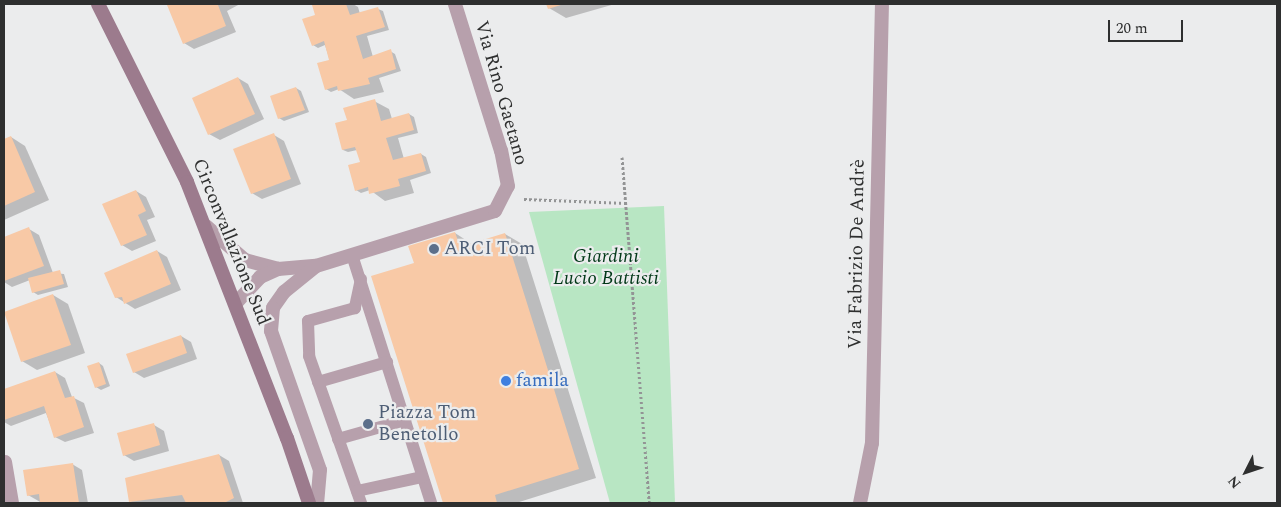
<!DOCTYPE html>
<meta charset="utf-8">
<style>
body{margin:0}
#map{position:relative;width:1281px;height:507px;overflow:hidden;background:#ebeced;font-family:Spectral,serif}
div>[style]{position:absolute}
.green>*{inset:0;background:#b8e6c3}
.shadow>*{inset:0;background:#0003}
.building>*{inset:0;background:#f8c9a6}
.path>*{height:3px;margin-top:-1.5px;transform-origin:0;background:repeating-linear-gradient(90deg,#939495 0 2.5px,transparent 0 5px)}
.service>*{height:12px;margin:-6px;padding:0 6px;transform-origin:6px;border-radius:6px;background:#b7a0ac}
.minor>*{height:14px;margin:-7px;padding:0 7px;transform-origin:7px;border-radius:7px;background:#b7a0ac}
.secondary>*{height:14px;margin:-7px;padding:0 7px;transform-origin:7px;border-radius:7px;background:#9c7b8d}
.dots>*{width:14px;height:14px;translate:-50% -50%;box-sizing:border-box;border:2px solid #ebeced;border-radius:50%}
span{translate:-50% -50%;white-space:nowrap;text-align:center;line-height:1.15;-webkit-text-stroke:4.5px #ebeced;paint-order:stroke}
.street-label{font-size:19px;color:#2e2f2f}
.service-label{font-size:19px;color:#4e5e75}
.left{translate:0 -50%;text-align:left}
.park-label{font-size:19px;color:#003817;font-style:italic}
.shop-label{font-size:19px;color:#366cbe}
.frame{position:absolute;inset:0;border:5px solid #2e2f2f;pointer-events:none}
.north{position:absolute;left:1221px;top:447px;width:50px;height:50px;-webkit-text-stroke:4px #ebeced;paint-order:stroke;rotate:229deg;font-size:14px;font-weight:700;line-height:20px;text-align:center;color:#2e2f2f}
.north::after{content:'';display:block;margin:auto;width:18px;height:22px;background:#2e2f2f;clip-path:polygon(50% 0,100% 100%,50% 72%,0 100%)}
.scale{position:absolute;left:1108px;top:20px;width:75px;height:22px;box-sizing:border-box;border:2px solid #2e2f2f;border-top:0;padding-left:6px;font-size:15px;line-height:18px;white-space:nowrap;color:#2e2f2f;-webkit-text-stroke:4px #ebeced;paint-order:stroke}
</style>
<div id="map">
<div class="green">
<div style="clip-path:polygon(664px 206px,675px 503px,610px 503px,529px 212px)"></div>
</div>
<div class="shadow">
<div style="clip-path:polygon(172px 4px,240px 4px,227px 11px,236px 32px,194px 49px,184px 43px,168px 5px)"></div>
<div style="clip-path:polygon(324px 4px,353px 4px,358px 7px,360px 14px,378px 9px,383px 11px,389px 30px,367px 36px,373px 57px,390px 51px,395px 54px,401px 71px,379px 78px,384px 92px,354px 99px,339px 89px,331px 92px,326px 89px,330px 61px,325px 45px,318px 48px,313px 45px,317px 18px,313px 6px)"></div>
<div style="clip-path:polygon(547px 4px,615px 4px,566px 18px,549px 8px)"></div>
<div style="clip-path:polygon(238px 78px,248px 84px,264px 119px,220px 140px,209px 134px)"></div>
<div style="clip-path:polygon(296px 88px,301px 91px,309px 112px,284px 121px,279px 118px)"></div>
<div style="clip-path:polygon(374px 101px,389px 109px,392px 119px,409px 114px,414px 117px,418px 133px,398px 138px,404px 159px,421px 154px,426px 157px,431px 173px,410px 180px,414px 193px,385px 201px,370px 190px,361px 193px,356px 190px,362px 165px,357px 150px,348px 152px,343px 150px,349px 121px)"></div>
<div style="clip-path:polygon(274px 135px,284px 141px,301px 184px,262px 199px,252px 193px)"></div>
<div style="clip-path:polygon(11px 137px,25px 146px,49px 200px,4px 220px,4px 140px)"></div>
<div style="clip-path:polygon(136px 191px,146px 197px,155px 217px,147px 220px,156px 241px,132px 251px,122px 245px)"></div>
<div style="clip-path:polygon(29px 229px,39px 235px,53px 273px,64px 274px,68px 287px,38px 295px,33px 292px,30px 280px,12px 287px,4px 282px,4px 238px)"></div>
<div style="clip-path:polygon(455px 233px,472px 244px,505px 234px,522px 244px,596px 478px,516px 503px,444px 503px,373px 277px,415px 264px)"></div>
<div style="clip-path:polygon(157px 251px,167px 257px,181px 290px,135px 309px,116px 297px)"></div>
<div style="clip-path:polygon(53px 295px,68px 304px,85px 353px,37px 370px,22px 361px)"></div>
<div style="clip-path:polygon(181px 336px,191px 342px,197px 359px,144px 378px,134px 372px)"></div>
<div style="clip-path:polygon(99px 363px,103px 366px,110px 386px,101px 390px,96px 387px)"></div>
<div style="clip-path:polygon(55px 372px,65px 378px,72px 397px,84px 403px,94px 433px,65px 442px,55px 437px,46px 413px,11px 426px,4px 422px,4px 390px)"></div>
<div style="clip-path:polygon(154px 425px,164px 431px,169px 451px,134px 461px,124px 455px)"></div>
<div style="clip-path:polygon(219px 455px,229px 461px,243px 503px,130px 502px)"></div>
<div style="clip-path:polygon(72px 464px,82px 470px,88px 503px,42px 503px,28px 495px)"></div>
</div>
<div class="building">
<div style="clip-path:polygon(221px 4px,218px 5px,226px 26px,183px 44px,167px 5px)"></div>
<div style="clip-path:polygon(319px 4px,346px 4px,350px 15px,378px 7px,385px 27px,356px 36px,363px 59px,391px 49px,396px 69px,368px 78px,370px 84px,338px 91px,337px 86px,325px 90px,317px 63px,329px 60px,324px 41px,312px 46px,302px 19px,315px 15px,312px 5px)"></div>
<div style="clip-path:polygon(546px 4px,564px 4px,548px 9px)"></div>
<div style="clip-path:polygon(238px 77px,255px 114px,208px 135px,192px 98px)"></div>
<div style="clip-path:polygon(296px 87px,305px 110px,278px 119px,270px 96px)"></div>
<div style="clip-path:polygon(375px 99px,381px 121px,409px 113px,414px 130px,386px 138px,393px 160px,421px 153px,426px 171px,398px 179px,400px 186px,369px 194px,368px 187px,355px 191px,348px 165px,360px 162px,355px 147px,342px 150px,335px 123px,347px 120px,343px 108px)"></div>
<div style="clip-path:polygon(274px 133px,291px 179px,251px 194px,233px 149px)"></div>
<div style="clip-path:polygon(11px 136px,35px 192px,4px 206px,4px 139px)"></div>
<div style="clip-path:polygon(136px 190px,146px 211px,138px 215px,147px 235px,121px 246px,102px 204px)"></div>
<div style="clip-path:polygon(29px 227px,44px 266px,4px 281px,4px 237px)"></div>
<div style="clip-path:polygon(455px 232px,460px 247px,505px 233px,579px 469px,495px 495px,497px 503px,443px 503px,371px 276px,414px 263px,408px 246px)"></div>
<div style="clip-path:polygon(157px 250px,171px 284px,124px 304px,122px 297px,115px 298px,104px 273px)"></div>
<div style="clip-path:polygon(60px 270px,64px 284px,32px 293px,28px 278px)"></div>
<div style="clip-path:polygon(53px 294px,71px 345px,21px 362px,4px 312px)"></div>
<div style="clip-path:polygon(181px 335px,187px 353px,133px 373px,126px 354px)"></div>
<div style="clip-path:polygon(99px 362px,106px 384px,95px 388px,87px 366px)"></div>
<div style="clip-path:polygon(55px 371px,65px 398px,74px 396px,84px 427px,54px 438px,44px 406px,4px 420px,4px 389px)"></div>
<div style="clip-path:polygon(154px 423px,160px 445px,123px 456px,117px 433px)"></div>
<div style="clip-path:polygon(219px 454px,234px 498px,224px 503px,186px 503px,182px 495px,129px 502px,125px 478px)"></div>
<div style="clip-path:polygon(73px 463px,79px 503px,40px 503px,39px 494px,27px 496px,23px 470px)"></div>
</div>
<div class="path">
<div style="left:622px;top:157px;width:347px;rotate:85.5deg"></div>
<div style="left:524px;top:199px;width:102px;rotate:2.2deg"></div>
</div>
<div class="service">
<div style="left:352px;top:255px;width:260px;rotate:72.3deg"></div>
<div style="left:361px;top:279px;width:30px;rotate:102deg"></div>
<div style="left:355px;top:308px;width:49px;rotate:164.5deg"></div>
<div style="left:308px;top:321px;width:35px;rotate:88deg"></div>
<div style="left:309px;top:356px;width:156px;rotate:70.5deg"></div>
<div style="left:318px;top:382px;width:72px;rotate:-16.2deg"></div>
<div style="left:338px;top:439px;width:70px;rotate:-15.8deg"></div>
<div style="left:357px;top:491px;width:66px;rotate:-12.2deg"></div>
</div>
<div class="minor">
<div style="left:206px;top:226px;width:52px;rotate:41.1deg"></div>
<div style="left:245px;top:260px;width:34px;rotate:15deg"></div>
<div style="left:278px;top:269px;width:38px;rotate:-5deg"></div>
<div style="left:316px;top:266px;width:187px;rotate:-17.1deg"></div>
<div style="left:495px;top:211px;width:28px;rotate:-63deg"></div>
<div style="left:508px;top:186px;width:36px;rotate:-101deg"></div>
<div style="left:501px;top:151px;width:154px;rotate:-107.4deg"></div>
<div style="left:316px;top:266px;width:41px;rotate:140.9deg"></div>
<div style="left:284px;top:292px;width:19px;rotate:125deg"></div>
<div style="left:273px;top:308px;width:23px;rotate:95deg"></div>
<div style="left:271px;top:331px;width:147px;rotate:70.6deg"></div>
<div style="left:320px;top:470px;width:33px;rotate:95deg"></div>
<div style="left:236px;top:303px;width:35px;rotate:-47deg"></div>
<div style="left:260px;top:277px;width:20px;rotate:-24deg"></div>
<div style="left:5px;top:462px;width:42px;rotate:80.3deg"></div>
<div style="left:860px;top:503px;width:61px;rotate:-78.7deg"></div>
<div style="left:872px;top:443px;width:439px;rotate:-88.7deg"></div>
</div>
<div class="secondary">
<div style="left:98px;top:4px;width:199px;rotate:63.4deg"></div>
<div style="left:187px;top:182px;width:275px;rotate:68.7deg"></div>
<div style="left:287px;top:438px;width:69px;rotate:71.3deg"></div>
</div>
<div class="dots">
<div style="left:434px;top:249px;background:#5c6f8a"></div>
<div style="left:506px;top:381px;background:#3f7fe0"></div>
<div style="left:368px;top:424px;background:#5c6f8a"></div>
</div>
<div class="street-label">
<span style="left:501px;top:93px;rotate:74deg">Via Rino Gaetano</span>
<span style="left:231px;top:242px;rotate:68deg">Circonvallazione Sud</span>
<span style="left:857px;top:254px;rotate:-89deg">Via Fabrizio De Andrè</span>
</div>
<div class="service-label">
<span class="left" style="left:444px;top:249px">ARCI Tom</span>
<span class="left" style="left:378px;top:424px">Piazza Tom<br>Benetollo</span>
</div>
<div class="park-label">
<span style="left:606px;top:268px">Giardini<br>Lucio Battisti</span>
</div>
<div class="shop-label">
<span class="left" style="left:516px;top:381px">famila</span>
</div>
<div class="frame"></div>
<div class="north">N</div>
<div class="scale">20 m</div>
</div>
